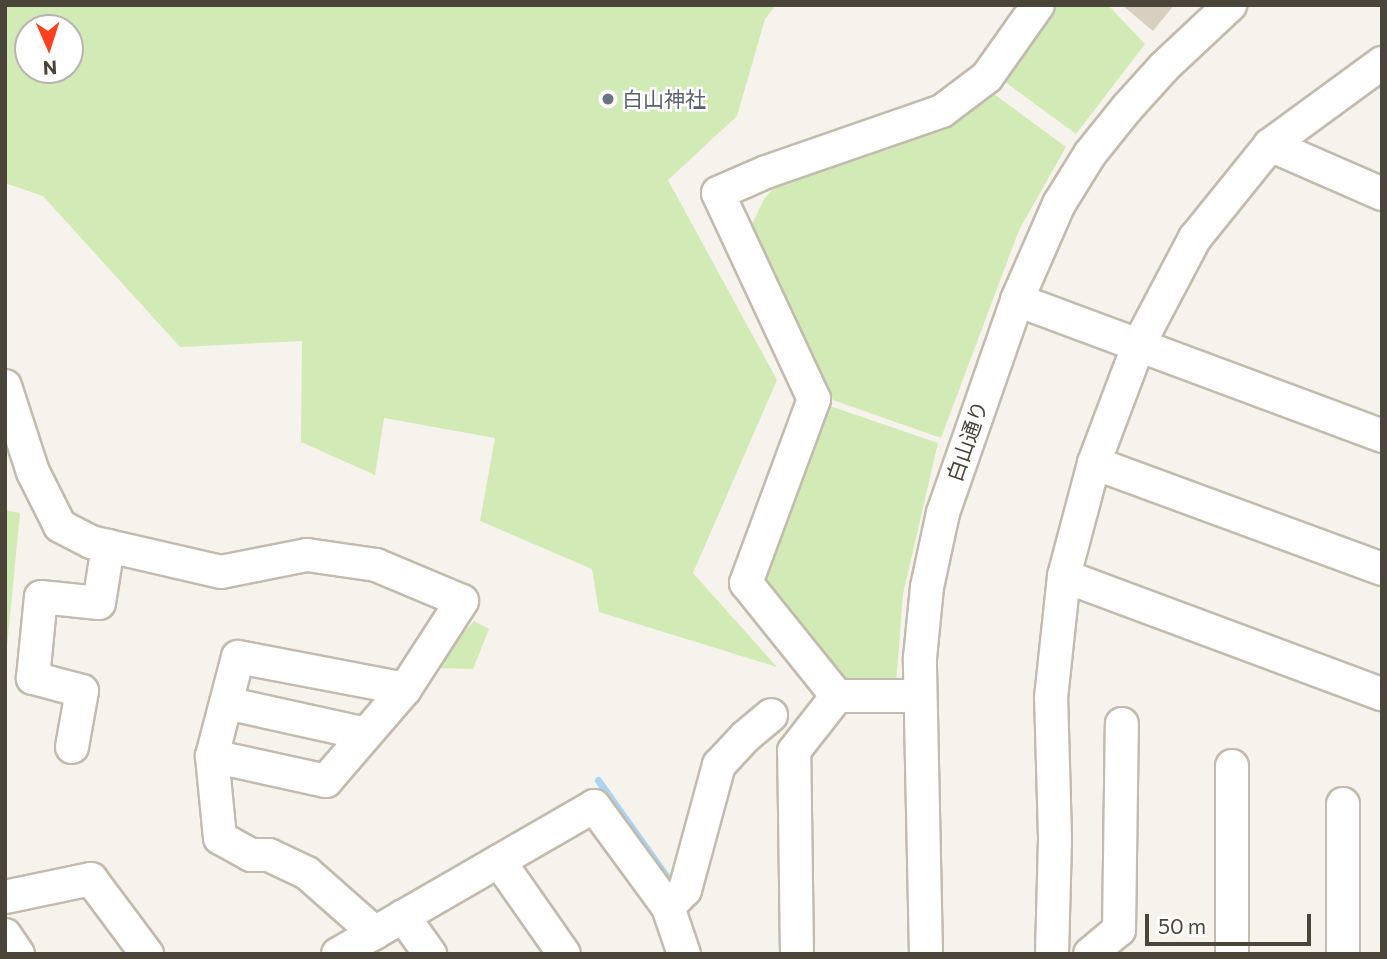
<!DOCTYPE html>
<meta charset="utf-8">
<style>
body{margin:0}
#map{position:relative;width:1387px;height:959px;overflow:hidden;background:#f6f3ec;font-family:Commissioner,"Noto Sans JP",sans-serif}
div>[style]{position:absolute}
.green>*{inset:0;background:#d2eab5}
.stream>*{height:7px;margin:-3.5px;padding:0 3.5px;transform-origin:3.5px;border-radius:3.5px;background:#a9d4f2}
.building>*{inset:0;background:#d8cfc1}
.roads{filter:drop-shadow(2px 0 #c2bbae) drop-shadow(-2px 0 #c2bbae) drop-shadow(0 2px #c2bbae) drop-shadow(0 -2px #c2bbae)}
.minor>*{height:32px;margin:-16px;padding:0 16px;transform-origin:16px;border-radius:16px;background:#fff}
.dots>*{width:19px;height:19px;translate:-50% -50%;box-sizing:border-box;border:4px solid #fff;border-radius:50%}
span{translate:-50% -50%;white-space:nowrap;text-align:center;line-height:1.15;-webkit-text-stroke:5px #fff;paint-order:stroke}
.worship-label{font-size:21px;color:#5b616d}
.left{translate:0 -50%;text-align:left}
.street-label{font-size:21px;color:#4b4439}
.frame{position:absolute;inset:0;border:7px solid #4b4439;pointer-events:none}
.north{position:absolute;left:14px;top:14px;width:70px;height:70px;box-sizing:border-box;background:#fff;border:2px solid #b7b4b0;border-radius:50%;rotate:177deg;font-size:19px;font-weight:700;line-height:28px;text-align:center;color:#4b4439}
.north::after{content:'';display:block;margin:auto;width:24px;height:32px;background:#fc3f1d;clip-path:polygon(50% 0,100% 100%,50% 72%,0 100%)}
.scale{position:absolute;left:1145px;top:914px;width:166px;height:32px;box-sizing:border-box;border:4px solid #4b4439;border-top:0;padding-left:9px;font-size:21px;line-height:24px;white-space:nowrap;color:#4b4439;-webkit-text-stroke:5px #fff;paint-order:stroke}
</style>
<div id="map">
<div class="green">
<div style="clip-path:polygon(evenodd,5px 5px,776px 5px,765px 19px,737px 116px,668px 180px,777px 380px,693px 573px,777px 667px,599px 612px,592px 569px,480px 521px,495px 438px,384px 418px,375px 475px,301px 442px,302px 341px,180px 347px,43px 196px,5px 183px,5px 5px,70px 28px,70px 70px,28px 70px,28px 28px,70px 28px)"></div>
<div style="clip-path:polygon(1054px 5px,1108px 5px,1145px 44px,1076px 134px,997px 76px,1044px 26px)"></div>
<div style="clip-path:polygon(987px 89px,1066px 147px,1019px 230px,941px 438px,833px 400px,762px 269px,751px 226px,764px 199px,786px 175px)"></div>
<div style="clip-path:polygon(827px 405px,938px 443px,903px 594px,896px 685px,842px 690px,757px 581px)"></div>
<div style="clip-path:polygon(5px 510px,20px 513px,5px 667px)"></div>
<div style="clip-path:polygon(474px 621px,489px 629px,473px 669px,431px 668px)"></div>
</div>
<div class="stream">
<div style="left:598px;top:780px;width:123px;rotate:54.6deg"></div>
</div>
<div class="building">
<div style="clip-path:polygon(1122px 5px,1174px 5px,1153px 31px)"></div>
</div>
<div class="roads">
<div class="minor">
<div style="left:1270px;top:145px;width:122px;rotate:23.6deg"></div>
<div style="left:1017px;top:300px;width:390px;rotate:20.4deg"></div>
<div style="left:5px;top:386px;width:90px;rotate:72deg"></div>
<div style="left:33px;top:472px;width:60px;rotate:63.4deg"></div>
<div style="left:60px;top:526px;width:35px;rotate:27deg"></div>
<div style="left:91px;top:542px;width:133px;rotate:13deg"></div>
<div style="left:221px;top:572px;width:88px;rotate:-11.2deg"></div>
<div style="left:307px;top:555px;width:70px;rotate:8.2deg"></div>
<div style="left:376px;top:565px;width:93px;rotate:22.7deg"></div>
<div style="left:462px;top:601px;width:105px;rotate:122.9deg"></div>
<div style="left:405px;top:689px;width:121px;rotate:130.7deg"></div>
<div style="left:326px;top:781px;width:117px;rotate:-167.6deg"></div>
<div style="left:1094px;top:463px;width:307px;rotate:20.2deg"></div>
<div style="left:1064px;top:576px;width:339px;rotate:20.4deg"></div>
<div style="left:837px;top:696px;width:145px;rotate:-128.8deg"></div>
<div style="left:746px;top:583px;width:196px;rotate:-69.7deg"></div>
<div style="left:814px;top:399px;width:227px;rotate:-115deg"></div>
<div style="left:718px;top:193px;width:52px;rotate:-23.6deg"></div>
<div style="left:766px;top:172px;width:186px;rotate:-19.1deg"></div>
<div style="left:942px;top:111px;width:56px;rotate:-37.1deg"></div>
<div style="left:987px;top:77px;width:88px;rotate:-54.7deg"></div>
<div style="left:837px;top:696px;width:83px"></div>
<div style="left:226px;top:703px;width:143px;rotate:12.5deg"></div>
<div style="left:72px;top:747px;width:57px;rotate:-79.9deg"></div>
<div style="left:82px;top:691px;width:51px;rotate:-165.1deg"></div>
<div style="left:33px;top:678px;width:81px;rotate:-84.4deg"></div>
<div style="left:41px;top:597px;width:58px;rotate:5.9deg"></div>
<div style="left:99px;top:603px;width:58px;rotate:-81deg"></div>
<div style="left:1232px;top:766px;width:188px;rotate:90deg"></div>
<div style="left:1343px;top:804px;width:150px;rotate:90deg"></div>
<div style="left:499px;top:861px;width:113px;rotate:55deg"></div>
<div style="left:5px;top:897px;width:88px;rotate:-11.8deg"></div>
<div style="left:91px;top:879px;width:94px;rotate:53.3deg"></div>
<div style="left:668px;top:907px;width:24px;rotate:-45deg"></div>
<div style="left:685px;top:890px;width:130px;rotate:-74.8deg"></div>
<div style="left:719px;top:765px;width:38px;rotate:-47deg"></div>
<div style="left:745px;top:737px;width:34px;rotate:-40deg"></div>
<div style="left:403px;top:916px;width:47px;rotate:54.6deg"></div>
<div style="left:375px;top:933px;width:91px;rotate:-138.6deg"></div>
<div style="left:307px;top:873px;width:42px;rotate:-154.7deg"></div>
<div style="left:269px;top:855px;width:18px;rotate:180deg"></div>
<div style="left:251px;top:855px;width:35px;rotate:-151deg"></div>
<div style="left:220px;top:838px;width:82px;rotate:-95.6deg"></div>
<div style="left:212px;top:756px;width:102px;rotate:-75.3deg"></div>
<div style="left:238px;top:657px;width:170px;rotate:10.8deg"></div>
<div style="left:5px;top:935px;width:23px;rotate:56deg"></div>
<div style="left:338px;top:954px;width:296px;rotate:-30deg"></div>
<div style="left:594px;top:806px;width:125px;rotate:53.8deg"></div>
<div style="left:668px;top:907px;width:50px;rotate:71.2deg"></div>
<div style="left:797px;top:954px;width:203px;rotate:-90.8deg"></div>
<div style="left:794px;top:751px;width:70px;rotate:-52deg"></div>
<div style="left:926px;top:954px;width:296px;rotate:-91.2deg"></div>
<div style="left:920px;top:658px;width:71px;rotate:-84.4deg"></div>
<div style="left:927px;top:587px;width:76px;rotate:-77.8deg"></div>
<div style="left:943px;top:513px;width:225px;rotate:-70.8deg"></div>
<div style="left:1017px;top:300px;width:105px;rotate:-66.4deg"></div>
<div style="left:1059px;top:204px;width:59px;rotate:-58.2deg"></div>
<div style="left:1090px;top:154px;width:59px;rotate:-51.2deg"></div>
<div style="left:1127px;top:108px;width:55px;rotate:-47.9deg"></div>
<div style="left:1164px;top:67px;width:91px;rotate:-43.2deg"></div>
<div style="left:1052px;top:954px;width:117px;rotate:-88.5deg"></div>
<div style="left:1055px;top:837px;width:139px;rotate:-91.6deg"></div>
<div style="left:1051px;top:698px;width:123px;rotate:-83.9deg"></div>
<div style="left:1064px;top:576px;width:117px;rotate:-75.1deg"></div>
<div style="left:1094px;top:463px;width:127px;rotate:-69.3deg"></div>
<div style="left:1139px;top:344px;width:120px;rotate:-62.2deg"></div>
<div style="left:1195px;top:238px;width:119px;rotate:-51.1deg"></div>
<div style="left:1270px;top:145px;width:139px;rotate:-36.2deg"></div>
<div style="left:1090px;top:954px;width:38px;rotate:-40deg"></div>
<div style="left:1119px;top:930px;width:206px;rotate:-89.2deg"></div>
</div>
</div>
<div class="dots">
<div style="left:608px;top:99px;background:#6b7280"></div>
</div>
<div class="worship-label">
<span class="left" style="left:622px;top:99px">白山神社</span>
</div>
<div class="street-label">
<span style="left:967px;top:441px;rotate:-71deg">白山通り</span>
</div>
<div class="frame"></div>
<div class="north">N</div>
<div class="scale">50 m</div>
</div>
